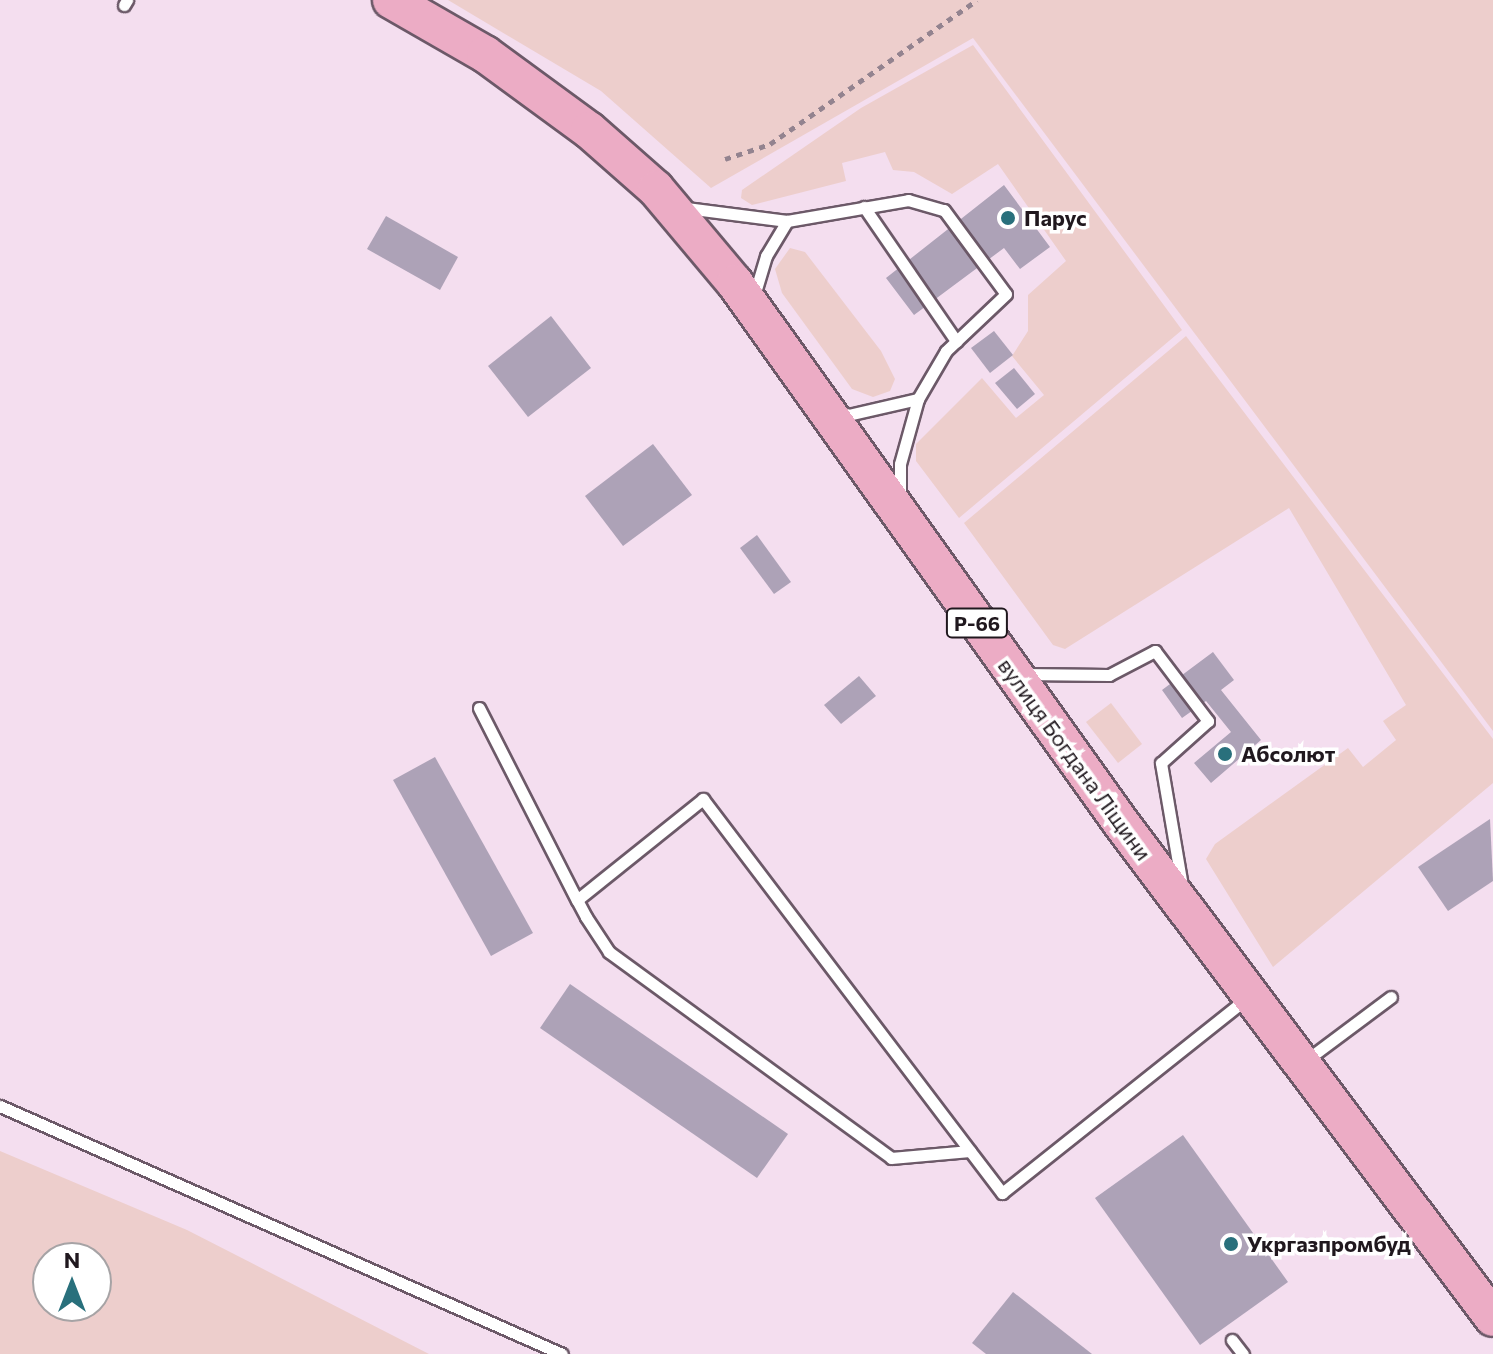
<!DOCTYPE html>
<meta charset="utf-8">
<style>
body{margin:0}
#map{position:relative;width:1493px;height:1354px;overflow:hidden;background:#f4deef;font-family:Commissioner,sans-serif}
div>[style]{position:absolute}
.green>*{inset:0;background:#edcecc}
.building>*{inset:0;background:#ada2b7}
.path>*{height:5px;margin-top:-2.5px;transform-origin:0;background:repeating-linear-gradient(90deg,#93838f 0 6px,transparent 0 12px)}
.roads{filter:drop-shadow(2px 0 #6c5968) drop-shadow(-2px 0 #6c5968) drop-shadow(0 2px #6c5968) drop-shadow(0 -2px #6c5968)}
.service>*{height:11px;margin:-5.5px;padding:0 5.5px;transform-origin:5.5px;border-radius:5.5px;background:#fff}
.primary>*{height:36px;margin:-18px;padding:0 18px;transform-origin:18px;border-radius:18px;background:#ecacc5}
.dots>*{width:22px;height:22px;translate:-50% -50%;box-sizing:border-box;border:4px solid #fff;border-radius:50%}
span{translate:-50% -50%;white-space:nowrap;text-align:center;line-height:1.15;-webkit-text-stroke:7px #fff;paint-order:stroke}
.shield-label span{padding:2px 6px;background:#fff;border:2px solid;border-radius:6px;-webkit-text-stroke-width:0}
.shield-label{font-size:20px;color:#20181e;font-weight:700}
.poi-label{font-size:22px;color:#20181e;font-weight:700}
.left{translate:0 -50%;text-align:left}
.street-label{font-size:22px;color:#20181e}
.north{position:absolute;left:32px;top:1242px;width:80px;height:80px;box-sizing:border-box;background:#fff;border:2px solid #a6a3a5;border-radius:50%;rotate:0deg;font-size:22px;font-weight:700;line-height:32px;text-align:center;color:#20181e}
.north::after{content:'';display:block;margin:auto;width:28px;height:36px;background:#29707c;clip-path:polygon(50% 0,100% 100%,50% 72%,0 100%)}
</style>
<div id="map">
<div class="green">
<div style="clip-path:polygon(448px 0,1493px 0,1493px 731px,973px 38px,711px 188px,601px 91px)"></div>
<div style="clip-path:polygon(973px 45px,1182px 330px,959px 518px,916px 461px,916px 444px,982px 378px,1016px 418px,1044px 395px,1012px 356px,1028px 331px,1028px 295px,1066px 261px,998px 164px,952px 194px,914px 172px,893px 170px,885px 152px,842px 163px,846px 181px,752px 205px,741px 198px,742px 190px,861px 108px)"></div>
<div style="clip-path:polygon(790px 248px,805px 252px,881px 351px,895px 379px,890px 391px,873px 397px,852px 389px,782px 293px,775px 269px)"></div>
<div style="clip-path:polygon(1186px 336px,1493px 739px,1493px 783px,1273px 967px,1206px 859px,1215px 844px,1348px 748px,1363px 767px,1396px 740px,1383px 721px,1406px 705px,1289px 508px,1065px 649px,1053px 645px,964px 523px)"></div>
<div style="clip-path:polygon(1111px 703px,1142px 744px,1118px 763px,1086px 722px)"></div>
<div style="clip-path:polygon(evenodd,0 1151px,187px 1230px,429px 1354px,0 1354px,0 1151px,48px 1258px,96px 1258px,96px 1306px,48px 1306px,48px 1258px)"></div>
</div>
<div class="building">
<div style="clip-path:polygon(1004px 185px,1050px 247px,1020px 269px,1004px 248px,914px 315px,886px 278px)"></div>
<div style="clip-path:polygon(386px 216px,458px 257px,440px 290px,367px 249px)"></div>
<div style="clip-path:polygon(551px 316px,591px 368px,528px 417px,488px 366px)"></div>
<div style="clip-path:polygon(994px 331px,1013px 355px,990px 373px,971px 348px)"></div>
<div style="clip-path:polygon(1014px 368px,1035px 394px,1017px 409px,995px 383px)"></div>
<div style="clip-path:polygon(653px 444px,692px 495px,623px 546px,585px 496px)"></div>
<div style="clip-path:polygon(757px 535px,791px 582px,774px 594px,740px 548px)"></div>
<div style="clip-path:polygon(1213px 652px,1234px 680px,1221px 690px,1261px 740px,1211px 783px,1194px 763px,1231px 732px,1206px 701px,1182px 718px,1162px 690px)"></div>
<div style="clip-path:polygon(859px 676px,876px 696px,841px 724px,824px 705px)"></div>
<div style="clip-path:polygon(435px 757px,533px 933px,491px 956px,393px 780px)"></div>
<div style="clip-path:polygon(1490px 819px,1493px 881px,1448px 911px,1418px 867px)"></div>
<div style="clip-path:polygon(570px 984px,788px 1134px,757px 1178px,540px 1028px)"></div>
<div style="clip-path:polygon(1183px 1135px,1288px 1282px,1200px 1345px,1095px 1198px)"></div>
<div style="clip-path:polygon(1013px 1292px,1092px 1354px,986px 1354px,972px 1343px)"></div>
</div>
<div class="path">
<div style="left:725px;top:159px;width:47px;rotate:-18.4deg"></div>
<div style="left:770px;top:144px;width:252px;rotate:-34.8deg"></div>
</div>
<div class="roads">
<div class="service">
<div style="left:124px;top:5px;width:6px;rotate:-59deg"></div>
<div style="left:864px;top:207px;width:163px;rotate:55.5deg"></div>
<div style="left:686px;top:208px;width:102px;rotate:7.3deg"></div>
<div style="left:787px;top:221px;width:123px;rotate:-9.8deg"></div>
<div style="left:908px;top:200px;width:37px;rotate:16deg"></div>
<div style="left:944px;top:210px;width:104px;rotate:53.6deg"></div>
<div style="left:1006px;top:294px;width:83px;rotate:136.5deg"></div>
<div style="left:946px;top:351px;width:56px;rotate:120.3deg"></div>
<div style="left:918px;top:399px;width:67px;rotate:105.5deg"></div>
<div style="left:900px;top:464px;width:33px;rotate:90deg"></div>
<div style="left:754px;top:296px;width:42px;rotate:-73.3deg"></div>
<div style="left:766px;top:256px;width:41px;rotate:-59deg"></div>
<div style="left:837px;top:410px;width:12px;rotate:24deg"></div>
<div style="left:848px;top:415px;width:72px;rotate:-12.9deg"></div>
<div style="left:1022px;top:674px;width:87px;rotate:0.7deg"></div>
<div style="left:1109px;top:675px;width:52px;rotate:-27.6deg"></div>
<div style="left:1155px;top:651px;width:88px;rotate:52.9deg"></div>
<div style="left:1208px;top:721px;width:63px;rotate:138.2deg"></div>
<div style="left:1161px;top:763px;width:125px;rotate:80.3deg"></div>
<div style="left:479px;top:708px;width:216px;rotate:63deg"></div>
<div style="left:577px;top:900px;width:19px;rotate:62deg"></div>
<div style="left:586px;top:917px;width:42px;rotate:56.7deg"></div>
<div style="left:609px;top:952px;width:349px;rotate:36.1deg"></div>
<div style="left:891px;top:1158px;width:79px;rotate:-5.1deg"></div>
<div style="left:970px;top:1151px;width:442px;rotate:-127.2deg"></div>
<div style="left:703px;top:799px;width:161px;rotate:141.3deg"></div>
<div style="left:1305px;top:1061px;width:107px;rotate:-36.7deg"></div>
<div style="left:0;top:1106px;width:614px;rotate:23.81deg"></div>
<div style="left:970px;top:1151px;width:53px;rotate:52.7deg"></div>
<div style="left:1002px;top:1193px;width:313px;rotate:-38.5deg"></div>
<div style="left:1232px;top:1340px;width:18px;rotate:52deg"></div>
</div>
<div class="primary">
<div style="left:391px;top:0;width:108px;rotate:29.9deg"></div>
<div style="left:485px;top:54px;width:129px;rotate:36.2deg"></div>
<div style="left:589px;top:130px;width:89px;rotate:41.4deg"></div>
<div style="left:656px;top:189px;width:123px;rotate:50deg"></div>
<div style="left:735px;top:283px;width:664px;rotate:54.44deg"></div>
<div style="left:1121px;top:823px;width:619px;rotate:53.07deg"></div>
</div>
</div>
<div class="dots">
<div style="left:1008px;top:218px;background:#29707c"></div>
<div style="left:1225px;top:754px;background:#29707c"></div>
<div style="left:1231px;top:1244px;background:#29707c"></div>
</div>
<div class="shield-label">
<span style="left:977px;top:623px">Р-66</span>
</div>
<div class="poi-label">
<span class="left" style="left:1024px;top:218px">Парус</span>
<span class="left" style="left:1241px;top:754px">Абсолют</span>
<span class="left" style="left:1247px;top:1244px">Укргазпромбуд</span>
</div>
<div class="street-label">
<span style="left:1075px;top:759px;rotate:54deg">вулиця Богдана Ліщини</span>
</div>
<div class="north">N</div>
</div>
